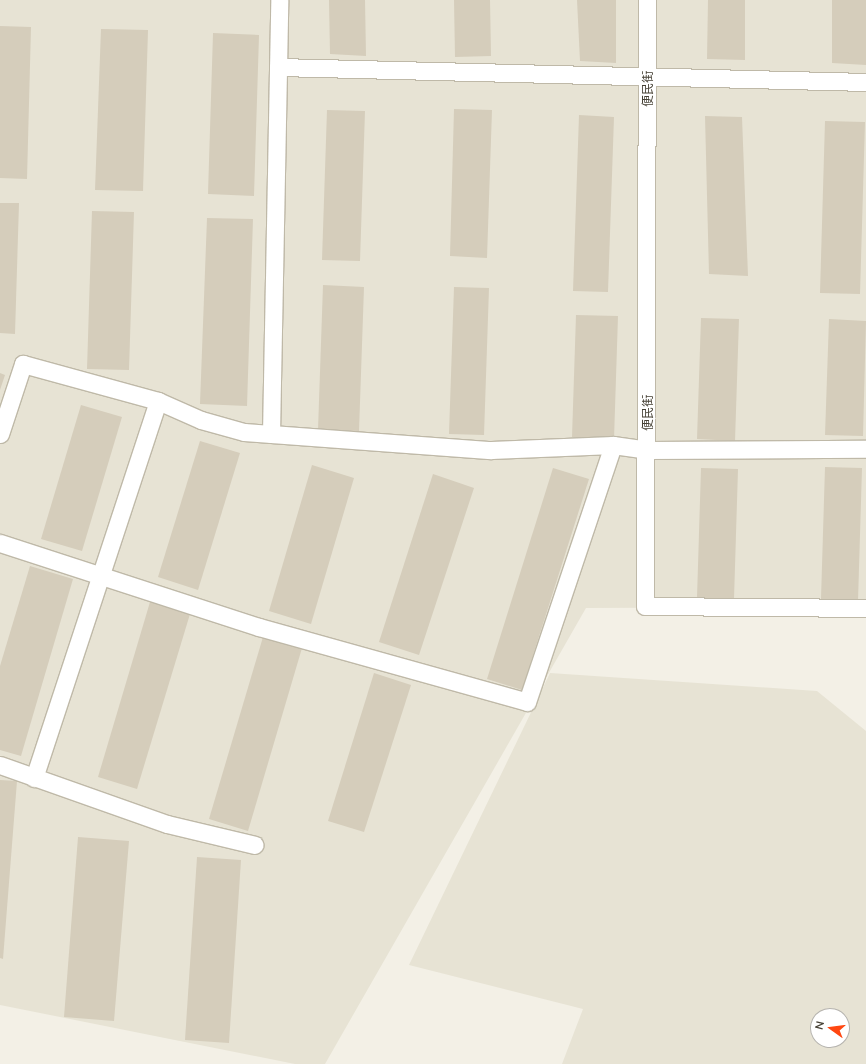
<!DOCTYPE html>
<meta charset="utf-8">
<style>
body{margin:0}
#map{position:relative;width:866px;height:1064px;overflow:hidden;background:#f3f0e6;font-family:Mulish,"Noto Sans SC",sans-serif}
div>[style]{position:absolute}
.residential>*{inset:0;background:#e7e3d4}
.building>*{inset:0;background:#d5cdbb}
.roads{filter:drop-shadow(1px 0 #bfb9a8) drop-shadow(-1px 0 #bfb9a8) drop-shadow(0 1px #bfb9a8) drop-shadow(0 -1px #bfb9a8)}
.minor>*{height:17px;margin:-8.5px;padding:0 8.5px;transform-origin:8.5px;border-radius:8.5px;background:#fff}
span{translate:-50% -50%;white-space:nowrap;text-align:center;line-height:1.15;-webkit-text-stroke:3px #fff;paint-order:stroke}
.street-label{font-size:12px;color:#464135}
.north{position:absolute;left:810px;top:1008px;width:40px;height:40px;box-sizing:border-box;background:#fff;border:1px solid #b5b3ae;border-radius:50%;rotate:284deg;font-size:11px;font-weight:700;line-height:16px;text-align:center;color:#464135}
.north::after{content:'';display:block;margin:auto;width:14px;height:18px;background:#ff4711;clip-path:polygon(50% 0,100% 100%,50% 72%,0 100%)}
</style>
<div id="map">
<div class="residential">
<div style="clip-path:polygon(0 0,866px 0,866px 607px,586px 608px,325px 1064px,295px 1064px,0 1005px)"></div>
<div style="clip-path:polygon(evenodd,550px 673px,817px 691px,866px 731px,866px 1064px,562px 1064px,583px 1009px,409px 965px,550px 673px,818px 1016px,842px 1016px,842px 1040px,818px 1040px,818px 1016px)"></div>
</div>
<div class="building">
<div style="clip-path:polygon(329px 0,365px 0,366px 56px,330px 54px)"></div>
<div style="clip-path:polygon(454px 0,490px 0,491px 56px,455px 57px)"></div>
<div style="clip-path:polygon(577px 0,616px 0,616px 63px,580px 61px)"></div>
<div style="clip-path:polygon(708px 0,745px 0,745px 60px,707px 59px)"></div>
<div style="clip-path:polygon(832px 0,866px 0,866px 65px,832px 63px)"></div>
<div style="clip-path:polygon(0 26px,31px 27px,27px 179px,0 178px)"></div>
<div style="clip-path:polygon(101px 29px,148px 30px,143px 191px,95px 190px)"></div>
<div style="clip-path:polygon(213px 33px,259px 35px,254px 196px,208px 194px)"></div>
<div style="clip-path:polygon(454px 109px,492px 110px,487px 258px,450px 256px)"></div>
<div style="clip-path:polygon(327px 110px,365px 111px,360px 261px,322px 260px)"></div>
<div style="clip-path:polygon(579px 115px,614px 117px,608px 292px,573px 291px)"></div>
<div style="clip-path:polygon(705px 116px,742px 117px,748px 276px,709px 274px)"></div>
<div style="clip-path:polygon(825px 121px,865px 122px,860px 294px,820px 293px)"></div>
<div style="clip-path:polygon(0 203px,19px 203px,15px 334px,0 333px)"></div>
<div style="clip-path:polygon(92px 211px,134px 212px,129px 370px,87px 369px)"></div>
<div style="clip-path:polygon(207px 218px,253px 219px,247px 406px,200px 404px)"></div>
<div style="clip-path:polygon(323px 285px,364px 287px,359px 431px,318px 430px)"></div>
<div style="clip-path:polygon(454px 287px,489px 288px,484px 435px,449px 434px)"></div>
<div style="clip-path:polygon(576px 315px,618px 316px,614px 439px,572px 437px)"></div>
<div style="clip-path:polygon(701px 318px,739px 319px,735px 441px,697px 439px)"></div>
<div style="clip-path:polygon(829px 319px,866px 321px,863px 436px,825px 435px)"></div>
<div style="clip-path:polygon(0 373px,5px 375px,0 390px)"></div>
<div style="clip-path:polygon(81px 405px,122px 417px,82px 551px,41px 539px)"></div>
<div style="clip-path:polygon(200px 441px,240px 453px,198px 590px,158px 577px)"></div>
<div style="clip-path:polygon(312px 465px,354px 478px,311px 624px,269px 611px)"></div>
<div style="clip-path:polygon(825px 467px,862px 468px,858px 601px,821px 599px)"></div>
<div style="clip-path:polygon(553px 468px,589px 479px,522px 690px,487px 679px)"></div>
<div style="clip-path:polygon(701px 468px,738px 469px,734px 599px,697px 598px)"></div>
<div style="clip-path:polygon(433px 474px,474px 488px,419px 655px,379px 642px)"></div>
<div style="clip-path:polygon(30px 566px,73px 579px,21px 756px,0 750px,0 666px)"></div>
<div style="clip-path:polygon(150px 602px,190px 614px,137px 789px,98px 777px)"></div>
<div style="clip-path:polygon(263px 637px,302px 648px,248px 831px,209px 819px)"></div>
<div style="clip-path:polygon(374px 673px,411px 685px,364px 832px,328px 821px)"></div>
<div style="clip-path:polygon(0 780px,17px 781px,3px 959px,0 958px)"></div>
<div style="clip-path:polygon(78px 837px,129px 841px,114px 1021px,64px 1017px)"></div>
<div style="clip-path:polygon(197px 857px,241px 860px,229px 1043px,185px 1040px)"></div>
</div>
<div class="roads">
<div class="minor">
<div style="left:647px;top:0;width:606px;rotate:90.19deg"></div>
<div style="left:645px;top:606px;width:221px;rotate:0.5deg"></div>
<div style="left:278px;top:67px;width:588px;rotate:1.46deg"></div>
<div style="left:0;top:434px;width:74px;rotate:-71.8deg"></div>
<div style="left:23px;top:364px;width:140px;rotate:15.3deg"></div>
<div style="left:158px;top:401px;width:47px;rotate:23.8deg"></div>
<div style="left:201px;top:420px;width:45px;rotate:15.6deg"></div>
<div style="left:244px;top:432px;width:248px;rotate:4.2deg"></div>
<div style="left:491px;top:450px;width:122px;rotate:-2.3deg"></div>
<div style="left:613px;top:445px;width:34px;rotate:8deg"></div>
<div style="left:647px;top:450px;width:219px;rotate:-0.3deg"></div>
<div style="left:271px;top:434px;width:434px;rotate:-88.9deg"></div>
<div style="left:0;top:543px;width:272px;rotate:18deg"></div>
<div style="left:259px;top:627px;width:278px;rotate:15.6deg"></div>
<div style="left:527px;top:702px;width:271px;rotate:-71.5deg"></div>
<div style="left:0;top:765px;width:177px;rotate:19.5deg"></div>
<div style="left:167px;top:824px;width:90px;rotate:13.4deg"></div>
<div style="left:34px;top:778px;width:397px;rotate:-71.8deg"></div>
</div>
</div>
<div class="street-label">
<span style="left:648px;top:89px;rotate:-90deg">便民街</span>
<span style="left:648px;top:413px;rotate:-90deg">便民街</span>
</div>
<div class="north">N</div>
</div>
